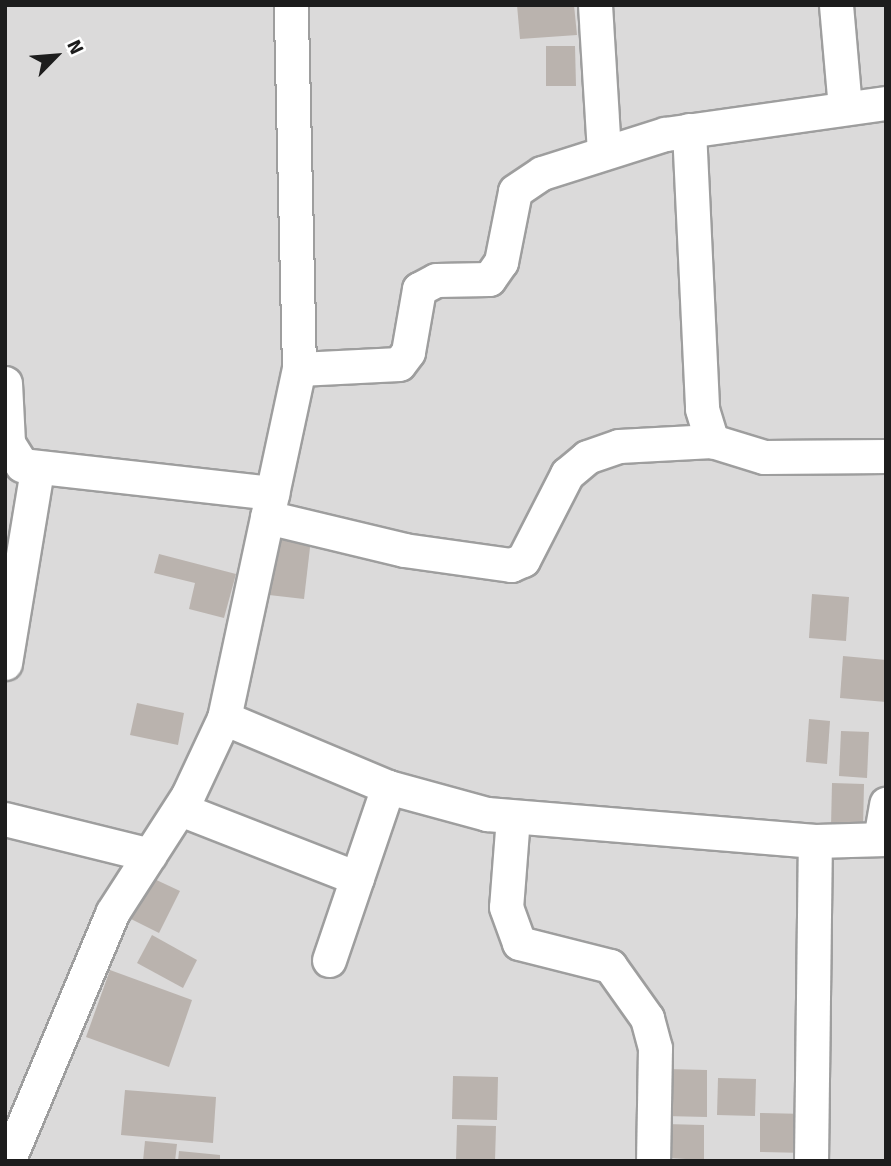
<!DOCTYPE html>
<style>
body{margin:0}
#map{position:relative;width:891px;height:1166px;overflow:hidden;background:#edeae5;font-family:Signika,sans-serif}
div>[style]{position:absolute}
.residential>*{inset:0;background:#dbdada}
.building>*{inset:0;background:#bab3ae}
.roads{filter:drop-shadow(2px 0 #9e9e9e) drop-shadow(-2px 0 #9e9e9e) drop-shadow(0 2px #9e9e9e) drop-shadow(0 -2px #9e9e9e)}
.street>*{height:33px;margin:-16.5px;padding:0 16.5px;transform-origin:16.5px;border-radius:16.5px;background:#fff}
span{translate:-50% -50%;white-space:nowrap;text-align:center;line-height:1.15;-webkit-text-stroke:6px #fff;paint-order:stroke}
.frame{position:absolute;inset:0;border:7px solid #1d1d1d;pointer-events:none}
.north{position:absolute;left:21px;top:21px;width:70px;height:70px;-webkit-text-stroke:5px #fff;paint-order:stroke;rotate:65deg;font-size:19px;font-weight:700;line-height:28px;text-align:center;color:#1d1d1d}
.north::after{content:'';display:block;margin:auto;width:24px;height:32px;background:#1d1d1d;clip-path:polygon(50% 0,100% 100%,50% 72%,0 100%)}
</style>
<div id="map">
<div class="residential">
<div style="clip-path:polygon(5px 5px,886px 5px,886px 1161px,5px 1161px)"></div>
</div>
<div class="building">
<div style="clip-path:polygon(517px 5px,574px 5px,577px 35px,520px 39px)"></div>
<div style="clip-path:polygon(546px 46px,575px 46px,576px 86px,546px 86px)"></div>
<div style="clip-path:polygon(276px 535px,311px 539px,304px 599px,269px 595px)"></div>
<div style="clip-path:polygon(159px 554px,236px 574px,224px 618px,189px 609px,195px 583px,154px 573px)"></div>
<div style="clip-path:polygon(812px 594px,849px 597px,846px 641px,809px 638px)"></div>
<div style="clip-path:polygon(843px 656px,886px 660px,886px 702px,840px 698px)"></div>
<div style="clip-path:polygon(137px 703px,184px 713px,178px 745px,130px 735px)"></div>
<div style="clip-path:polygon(809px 719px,830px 721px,827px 764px,806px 762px)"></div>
<div style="clip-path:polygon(841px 731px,869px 732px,867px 778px,839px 776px)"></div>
<div style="clip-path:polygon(832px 783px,864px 784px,863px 828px,831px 827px)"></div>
<div style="clip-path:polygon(150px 877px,180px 891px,159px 933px,129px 918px)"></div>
<div style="clip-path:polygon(152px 935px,197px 960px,183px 988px,137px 963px)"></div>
<div style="clip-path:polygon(110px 970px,192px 1000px,169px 1067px,86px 1037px)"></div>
<div style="clip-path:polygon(666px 1069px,707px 1070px,707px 1117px,665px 1116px)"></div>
<div style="clip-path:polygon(453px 1076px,498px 1077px,497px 1120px,452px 1119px)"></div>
<div style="clip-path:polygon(718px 1078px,756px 1079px,755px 1116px,717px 1115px)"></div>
<div style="clip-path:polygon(125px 1090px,216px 1097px,213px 1143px,121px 1135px)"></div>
<div style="clip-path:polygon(760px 1113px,807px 1114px,806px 1153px,760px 1152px)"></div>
<div style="clip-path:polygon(666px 1124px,704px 1125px,704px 1160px,668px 1158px)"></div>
<div style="clip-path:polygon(457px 1125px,496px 1126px,495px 1161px,456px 1161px)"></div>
<div style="clip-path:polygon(145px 1141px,177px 1144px,175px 1161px,143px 1161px)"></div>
<div style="clip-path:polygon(179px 1151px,220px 1155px,220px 1161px,178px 1161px)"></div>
</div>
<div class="roads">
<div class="street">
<div style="left:595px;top:5px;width:147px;rotate:86.5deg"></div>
<div style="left:836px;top:5px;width:103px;rotate:85deg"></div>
<div style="left:689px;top:130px;width:279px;rotate:87.3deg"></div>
<div style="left:702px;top:409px;width:34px;rotate:73deg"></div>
<div style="left:712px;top:441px;width:54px;rotate:17.1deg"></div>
<div style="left:764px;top:457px;width:122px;rotate:-0.5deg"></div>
<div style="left:299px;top:369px;width:100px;rotate:-2.9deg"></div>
<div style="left:399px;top:364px;width:15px;rotate:-53deg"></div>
<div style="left:408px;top:352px;width:64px;rotate:-80.1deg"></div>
<div style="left:419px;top:289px;width:19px;rotate:-28deg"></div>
<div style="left:436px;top:280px;width:53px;rotate:-1.1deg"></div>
<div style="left:489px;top:279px;width:21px;rotate:-55deg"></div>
<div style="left:501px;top:262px;width:72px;rotate:-78.8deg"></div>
<div style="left:515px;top:191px;width:32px;rotate:-34deg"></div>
<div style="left:542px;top:173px;width:129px;rotate:-17.6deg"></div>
<div style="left:665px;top:134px;width:223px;rotate:-8deg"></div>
<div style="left:5px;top:383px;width:60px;rotate:87.1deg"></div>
<div style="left:8px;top:443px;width:26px;rotate:58deg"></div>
<div style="left:22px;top:465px;width:252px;rotate:6.4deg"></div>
<div style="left:267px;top:517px;width:141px;rotate:13.5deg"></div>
<div style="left:404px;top:550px;width:108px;rotate:8deg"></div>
<div style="left:511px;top:565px;width:13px;rotate:-23deg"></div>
<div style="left:523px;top:560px;width:97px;rotate:-62.9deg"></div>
<div style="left:567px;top:474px;width:26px;rotate:-40deg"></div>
<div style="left:587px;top:457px;width:34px;rotate:-19deg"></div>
<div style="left:619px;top:446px;width:93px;rotate:-3.1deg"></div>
<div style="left:5px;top:663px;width:196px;rotate:-80.6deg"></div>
<div style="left:224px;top:718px;width:178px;rotate:22.8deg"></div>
<div style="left:388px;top:787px;width:103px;rotate:15.3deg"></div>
<div style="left:487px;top:814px;width:329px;rotate:4.7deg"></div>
<div style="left:815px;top:841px;width:71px;rotate:-1.6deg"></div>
<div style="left:180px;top:809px;width:190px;rotate:21.3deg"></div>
<div style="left:513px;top:817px;width:90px;rotate:94.4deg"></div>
<div style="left:506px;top:907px;width:38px;rotate:70deg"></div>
<div style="left:519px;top:943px;width:94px;rotate:14.2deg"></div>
<div style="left:610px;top:966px;width:64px;rotate:54.6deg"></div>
<div style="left:647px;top:1018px;width:31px;rotate:75deg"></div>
<div style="left:655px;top:1048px;width:113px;rotate:91deg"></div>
<div style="left:5px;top:819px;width:149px;rotate:13.9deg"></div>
<div style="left:880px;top:839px;width:36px;rotate:-80deg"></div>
<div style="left:329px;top:960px;width:183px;rotate:-71.2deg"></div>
<div style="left:8px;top:1161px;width:269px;rotate:-67.2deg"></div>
<div style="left:112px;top:913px;width:140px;rotate:-57.2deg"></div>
<div style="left:188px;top:795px;width:85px;rotate:-64.9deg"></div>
<div style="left:224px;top:718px;width:357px;rotate:-77.9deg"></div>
<div style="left:299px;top:369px;width:364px;rotate:-91.3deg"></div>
<div style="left:811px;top:1161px;width:320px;rotate:-89.3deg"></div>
</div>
</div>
<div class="frame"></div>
<div class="north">N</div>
</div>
